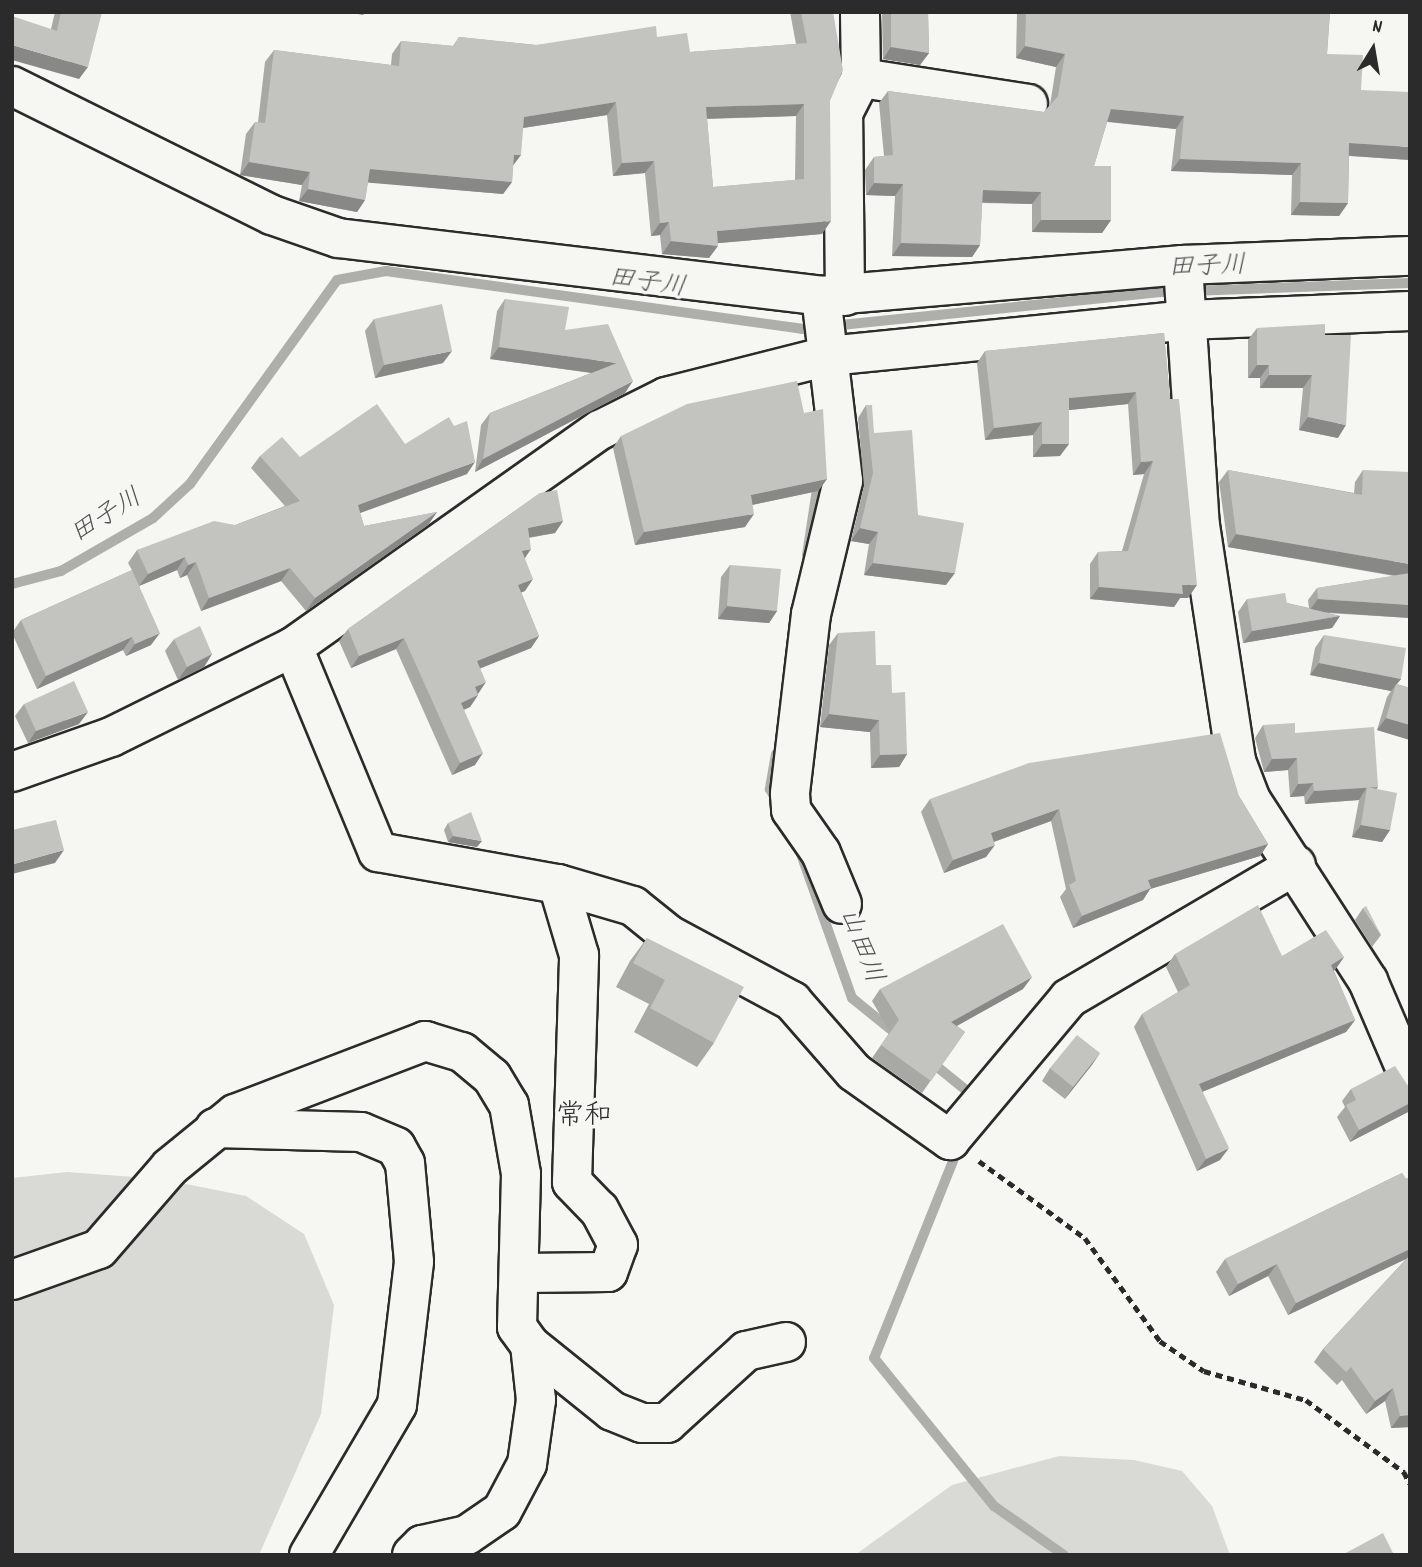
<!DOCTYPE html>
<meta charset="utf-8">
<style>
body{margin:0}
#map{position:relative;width:1422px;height:1567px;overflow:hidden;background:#f6f6f2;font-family:Dekko,"Klee One",sans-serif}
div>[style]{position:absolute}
.green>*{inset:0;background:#d9d9d5}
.stream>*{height:10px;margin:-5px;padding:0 5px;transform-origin:5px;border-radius:5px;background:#aeaeab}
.path>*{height:4.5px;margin-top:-2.25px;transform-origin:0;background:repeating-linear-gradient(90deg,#2b2b2b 0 7px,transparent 0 12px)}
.roads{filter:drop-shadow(2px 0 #2b2b2b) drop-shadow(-2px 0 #2b2b2b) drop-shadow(0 2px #2b2b2b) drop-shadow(0 -2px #2b2b2b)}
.minor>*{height:38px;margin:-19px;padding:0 19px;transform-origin:19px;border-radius:19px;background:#f6f6f2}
.wall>*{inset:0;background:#a8a8a5}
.shaded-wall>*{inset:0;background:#888886}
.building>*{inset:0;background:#c3c3c0}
span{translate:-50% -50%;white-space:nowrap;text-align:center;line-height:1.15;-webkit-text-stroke:7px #f6f6f2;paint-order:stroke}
.water-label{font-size:26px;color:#525251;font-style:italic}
.quarter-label{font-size:28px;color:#2b2b2b}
.frame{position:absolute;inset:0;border:14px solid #2b2b2b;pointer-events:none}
.north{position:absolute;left:1338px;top:14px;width:70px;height:70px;-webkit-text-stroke:5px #f6f6f2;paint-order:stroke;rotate:11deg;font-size:19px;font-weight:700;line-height:28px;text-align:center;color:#2b2b2b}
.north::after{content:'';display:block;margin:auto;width:24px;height:32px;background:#2b2b2b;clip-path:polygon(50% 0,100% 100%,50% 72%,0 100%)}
</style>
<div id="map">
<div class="green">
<div style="clip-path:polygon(67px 1172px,161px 1179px,246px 1196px,304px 1234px,334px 1305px,321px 1414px,259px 1555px,12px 1555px,12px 1178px)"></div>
<div style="clip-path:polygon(1059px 1456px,1134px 1460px,1182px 1471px,1212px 1506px,1230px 1555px,855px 1555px,952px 1485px)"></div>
</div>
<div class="stream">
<div style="left:807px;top:555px;width:79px;rotate:-81.3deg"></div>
<div style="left:12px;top:584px;width:51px;rotate:-14.9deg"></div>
<div style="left:61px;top:571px;width:106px;rotate:-29.9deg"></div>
<div style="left:153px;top:518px;width:50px;rotate:-42.6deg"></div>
<div style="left:190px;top:484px;width:251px;rotate:-54.2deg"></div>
<div style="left:337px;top:280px;width:50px;rotate:-10.4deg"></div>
<div style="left:386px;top:271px;width:420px;rotate:7.9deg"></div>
<div style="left:802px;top:329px;width:363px;rotate:-5.9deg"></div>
<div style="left:1163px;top:292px;width:247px;rotate:-2.1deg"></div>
<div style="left:776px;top:754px;width:36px;rotate:100deg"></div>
<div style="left:770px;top:789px;width:15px;rotate:62deg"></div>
<div style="left:800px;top:851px;width:156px;rotate:70.5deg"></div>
<div style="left:852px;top:998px;width:55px;rotate:39.1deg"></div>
<div style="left:930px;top:1061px;width:60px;rotate:39deg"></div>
<div style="left:959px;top:1146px;width:228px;rotate:111.8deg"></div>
<div style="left:874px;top:1358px;width:191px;rotate:51deg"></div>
<div style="left:994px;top:1506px;width:85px;rotate:35deg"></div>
</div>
<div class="path">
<div style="left:979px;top:1161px;width:131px;rotate:36deg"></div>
<div style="left:1085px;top:1238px;width:127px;rotate:53.9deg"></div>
<div style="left:1160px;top:1341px;width:53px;rotate:34.3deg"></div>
<div style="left:1204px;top:1371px;width:106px;rotate:15.9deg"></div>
<div style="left:1306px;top:1400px;width:122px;rotate:36.3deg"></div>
<div style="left:1404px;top:1472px;width:13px;rotate:63deg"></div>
</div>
<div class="roads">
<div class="minor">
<div style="left:861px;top:78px;width:169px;rotate:8.8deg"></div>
<div style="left:12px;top:86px;width:290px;rotate:26.4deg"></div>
<div style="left:272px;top:215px;width:70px;rotate:19.2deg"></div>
<div style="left:338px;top:238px;width:486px;rotate:6.8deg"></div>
<div style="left:821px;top:296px;width:363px;rotate:-4.9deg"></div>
<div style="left:1183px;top:265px;width:227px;rotate:-2.3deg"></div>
<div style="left:1183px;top:265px;width:261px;rotate:86.3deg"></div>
<div style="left:1200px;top:525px;width:239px;rotate:81.3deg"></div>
<div style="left:1236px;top:761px;width:42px;rotate:69deg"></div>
<div style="left:1251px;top:800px;width:216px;rotate:57.1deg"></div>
<div style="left:1368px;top:981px;width:107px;rotate:66.8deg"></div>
<div style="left:821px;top:296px;width:186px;rotate:83.2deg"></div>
<div style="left:843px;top:481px;width:137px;rotate:103.5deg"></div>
<div style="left:811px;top:614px;width:181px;rotate:96.7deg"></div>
<div style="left:790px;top:794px;width:16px;rotate:86deg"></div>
<div style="left:791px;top:810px;width:52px;rotate:55.1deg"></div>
<div style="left:821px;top:853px;width:55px;rotate:67.6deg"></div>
<div style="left:845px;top:296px;width:183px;rotate:-90.6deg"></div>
<div style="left:843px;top:113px;width:39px;rotate:-63deg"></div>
<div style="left:861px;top:78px;width:66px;rotate:-90.9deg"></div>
<div style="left:293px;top:647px;width:222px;rotate:67.5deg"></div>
<div style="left:378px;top:852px;width:183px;rotate:10.1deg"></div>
<div style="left:558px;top:884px;width:78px;rotate:16.3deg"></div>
<div style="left:633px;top:906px;width:46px;rotate:38.9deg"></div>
<div style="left:669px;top:935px;width:140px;rotate:28.2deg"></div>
<div style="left:792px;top:1001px;width:94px;rotate:48.9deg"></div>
<div style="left:854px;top:1072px;width:118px;rotate:35.3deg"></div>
<div style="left:950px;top:1140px;width:185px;rotate:-50deg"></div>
<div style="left:1069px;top:998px;width:263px;rotate:-30.4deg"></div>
<div style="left:12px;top:772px;width:105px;rotate:-19.5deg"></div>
<div style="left:111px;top:737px;width:203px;rotate:-26.3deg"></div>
<div style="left:293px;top:647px;width:376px;rotate:-35.3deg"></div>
<div style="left:600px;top:430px;width:74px;rotate:-26.6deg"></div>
<div style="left:666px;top:397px;width:167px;rotate:-14.2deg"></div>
<div style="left:828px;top:356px;width:360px;rotate:-5.7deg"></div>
<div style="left:1186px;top:320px;width:224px;rotate:-2.3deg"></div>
<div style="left:215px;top:1128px;width:146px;rotate:1.6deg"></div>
<div style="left:361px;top:1132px;width:38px;rotate:23deg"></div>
<div style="left:396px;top:1147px;width:18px;rotate:61deg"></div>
<div style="left:405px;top:1163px;width:99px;rotate:84.8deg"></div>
<div style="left:414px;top:1262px;width:144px;rotate:96.8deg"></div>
<div style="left:397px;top:1405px;width:174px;rotate:120.4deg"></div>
<div style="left:523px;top:1273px;width:85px;rotate:-0.7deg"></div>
<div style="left:608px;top:1272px;width:29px;rotate:-70deg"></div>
<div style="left:618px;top:1245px;width:40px;rotate:-118deg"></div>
<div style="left:599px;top:1210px;width:39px;rotate:-134deg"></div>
<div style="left:572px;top:1182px;width:227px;rotate:-88.2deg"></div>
<div style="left:579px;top:955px;width:74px;rotate:-106.5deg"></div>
<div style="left:12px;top:1280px;width:92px;rotate:-19.6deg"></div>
<div style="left:99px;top:1249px;width:108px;rotate:-49.1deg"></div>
<div style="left:170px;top:1167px;width:84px;rotate:-39.2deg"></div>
<div style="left:235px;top:1114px;width:204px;rotate:-21deg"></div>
<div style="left:425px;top:1041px;width:39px;rotate:17deg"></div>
<div style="left:462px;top:1052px;width:39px;rotate:40deg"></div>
<div style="left:492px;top:1077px;width:33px;rotate:59deg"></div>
<div style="left:509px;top:1105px;width:70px;rotate:80.1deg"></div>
<div style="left:521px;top:1174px;width:153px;rotate:91.5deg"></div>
<div style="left:517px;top:1327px;width:22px;rotate:54deg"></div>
<div style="left:530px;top:1345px;width:105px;rotate:38.8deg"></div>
<div style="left:612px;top:1411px;width:32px;rotate:22deg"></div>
<div style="left:642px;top:1423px;width:25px"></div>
<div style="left:667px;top:1423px;width:107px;rotate:-42.3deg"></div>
<div style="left:746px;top:1351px;width:41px;rotate:-12.7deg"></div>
<div style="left:412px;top:1555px;width:14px;rotate:-45deg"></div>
<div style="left:422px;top:1545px;width:46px;rotate:-12.5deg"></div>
<div style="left:467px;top:1535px;width:42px;rotate:-34.4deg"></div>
<div style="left:502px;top:1511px;width:53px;rotate:-62deg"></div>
<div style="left:527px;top:1464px;width:65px;rotate:-82deg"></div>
<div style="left:536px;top:1400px;width:55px;rotate:-96.2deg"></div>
</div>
</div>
<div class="wall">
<div style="clip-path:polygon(55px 12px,102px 12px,79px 79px,51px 29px)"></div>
<div style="clip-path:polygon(evenodd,790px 12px,833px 12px,830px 101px,822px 234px,718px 243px,709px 258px,662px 254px,660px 235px,651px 236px,645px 173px,613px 176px,607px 115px,523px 128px,513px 166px,512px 182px,503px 194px,368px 182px,365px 200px,357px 212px,299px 201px,302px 185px,240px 175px,246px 134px,255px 122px,258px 122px,265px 62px,274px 50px,391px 65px,392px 54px,401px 41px,453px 46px,459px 37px,536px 45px,657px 37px,690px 52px,796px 44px,790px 12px,796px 116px,795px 180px,713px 187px,707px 119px,796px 116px)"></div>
<div style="clip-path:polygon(882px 12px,928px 12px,929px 53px,920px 65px,883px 59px)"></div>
<div style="clip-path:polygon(1017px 12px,1330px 12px,1327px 54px,1361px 90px,1410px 160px,1349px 156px,1348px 203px,1339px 216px,1291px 215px,1292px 175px,1171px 171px,1176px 129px,1107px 122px,1094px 166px,1111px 220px,1102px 233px,1032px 232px,1032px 204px,982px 203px,980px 245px,972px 257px,892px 256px,895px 196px,866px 195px,865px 170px,874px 157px,884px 156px,879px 103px,888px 91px,1044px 112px,1050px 105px,1056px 67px,1016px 58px)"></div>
<div style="clip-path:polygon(505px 299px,565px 330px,625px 393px,475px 472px,481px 425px,490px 413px,591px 373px,490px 359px,497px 311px)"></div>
<div style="clip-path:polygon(374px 319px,443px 363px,375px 378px,365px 331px)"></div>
<div style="clip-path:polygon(1257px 328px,1325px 335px,1338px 438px,1299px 430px,1303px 388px,1260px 388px,1260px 378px,1248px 378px,1248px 340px)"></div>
<div style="clip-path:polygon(1164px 333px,1188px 598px,1180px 598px,1174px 607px,1090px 599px,1090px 564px,1098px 552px,1122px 551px,1144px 474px,1133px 475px,1128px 404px,1069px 410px,1060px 456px,1033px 457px,1033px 435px,985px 440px,977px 363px,985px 351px)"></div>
<div style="clip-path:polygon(866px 405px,874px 433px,918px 515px,946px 585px,864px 575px,869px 544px,851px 541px,864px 486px,858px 418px)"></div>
<div style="clip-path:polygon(804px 413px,827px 479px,818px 491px,752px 505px,745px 527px,635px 545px,613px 448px,621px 436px)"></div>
<div style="clip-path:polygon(405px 444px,467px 474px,360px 513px,364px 526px,437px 512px,428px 525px,306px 611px,281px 581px,201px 611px,187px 575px,180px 578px,177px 570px,139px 586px,151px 645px,126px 656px,123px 650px,37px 689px,12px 633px,21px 620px,132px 570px,128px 563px,137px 550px,235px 525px,285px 506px,251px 468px,260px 456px,300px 457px)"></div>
<div style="clip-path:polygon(1228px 470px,1354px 493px,1355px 482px,1363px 470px,1410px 618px,1327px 613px,1340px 616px,1332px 628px,1243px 643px,1238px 612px,1247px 599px,1287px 603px,1309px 608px,1308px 600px,1317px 588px,1394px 576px,1228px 547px,1219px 482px)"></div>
<div style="clip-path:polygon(540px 493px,563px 521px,555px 533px,529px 538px,525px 558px,525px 591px,521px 592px,539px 636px,531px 648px,480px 668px,478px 695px,470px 707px,464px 710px,475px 765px,452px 775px,396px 649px,351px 668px,339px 641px,348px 629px)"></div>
<div style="clip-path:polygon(730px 565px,777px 611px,769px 623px,718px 619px,721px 577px)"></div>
<div style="clip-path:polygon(838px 633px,876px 665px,892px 693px,907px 754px,899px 767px,871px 768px,870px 732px,820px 727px,829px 645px)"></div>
<div style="clip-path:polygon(1324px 635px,1401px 679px,1397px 684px,1410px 688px,1410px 740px,1377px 730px,1387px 697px,1391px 691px,1310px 675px,1315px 648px)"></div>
<div style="clip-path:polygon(174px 639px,212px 654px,204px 667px,178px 680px,165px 651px)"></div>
<div style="clip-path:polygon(24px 704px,79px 724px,28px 743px,15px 716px)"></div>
<div style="clip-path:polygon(1263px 725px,1295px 733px,1376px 789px,1390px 830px,1382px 842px,1352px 837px,1359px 800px,1305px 804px,1304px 796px,1290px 797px,1288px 770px,1264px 772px,1255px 738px)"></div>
<div style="clip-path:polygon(1239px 796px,1268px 844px,1260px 856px,1150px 889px,1143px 900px,1073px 928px,1060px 897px,1066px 889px,1051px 821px,994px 842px,986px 857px,944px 873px,921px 812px,930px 799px)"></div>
<div style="clip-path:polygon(448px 823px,477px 847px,448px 842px,444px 830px)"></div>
<div style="clip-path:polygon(1363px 908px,1381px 935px,1372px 947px,1355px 920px)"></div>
<div style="clip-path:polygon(647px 938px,714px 1043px,697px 1067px,634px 1032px,649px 1004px,616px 987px,630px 961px)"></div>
<div style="clip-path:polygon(1175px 954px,1344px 957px,1334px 971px,1355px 1020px,1346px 1032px,1202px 1092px,1220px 1160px,1197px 1171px,1134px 1027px,1142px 1014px,1178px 992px,1166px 967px)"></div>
<div style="clip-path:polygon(880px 989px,1023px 989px,957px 1026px,965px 1032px,922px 1093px,872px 1058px,890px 1032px,872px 1001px)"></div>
<div style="clip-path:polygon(1100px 1053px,1065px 1099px,1042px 1081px,1050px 1068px)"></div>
<div style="clip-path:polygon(1351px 1089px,1410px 1089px,1410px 1110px,1408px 1112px,1350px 1142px,1337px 1117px,1345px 1107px,1342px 1101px)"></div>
<div style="clip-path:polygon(1402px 1173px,1406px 1179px,1410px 1177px,1410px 1427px,1391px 1428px,1385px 1401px,1366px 1414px,1342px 1380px,1337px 1385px,1314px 1362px,1323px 1349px,1406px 1259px,1288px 1315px,1268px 1276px,1229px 1296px,1216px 1272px,1225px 1259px)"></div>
</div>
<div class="shaded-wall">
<div style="clip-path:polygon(348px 12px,365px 12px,363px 15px)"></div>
<div style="clip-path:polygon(12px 45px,88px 67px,79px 79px,12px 60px)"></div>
<div style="clip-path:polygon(1025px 46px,1065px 54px,1056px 67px,1016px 58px)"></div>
<div style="clip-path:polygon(891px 47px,929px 53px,920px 65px,883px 59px)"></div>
<div style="clip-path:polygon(616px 102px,607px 115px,516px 129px,524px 117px)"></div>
<div style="clip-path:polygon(804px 104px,796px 116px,697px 119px,706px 107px)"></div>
<div style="clip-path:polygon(1111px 109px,1184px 116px,1176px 129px,1102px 121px)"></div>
<div style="clip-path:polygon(1349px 143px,1410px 147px,1410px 160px,1340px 155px)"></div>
<div style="clip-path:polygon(514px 155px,521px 155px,512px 167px)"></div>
<div style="clip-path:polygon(1180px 159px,1301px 163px,1292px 175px,1171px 171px)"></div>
<div style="clip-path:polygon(654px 161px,645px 173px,613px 176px,622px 163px)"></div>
<div style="clip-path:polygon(249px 162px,310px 172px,302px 185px,240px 175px)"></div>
<div style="clip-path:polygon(370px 169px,512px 182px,503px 194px,361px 182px)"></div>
<div style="clip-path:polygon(874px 183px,903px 184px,895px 196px,866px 195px)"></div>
<div style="clip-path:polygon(308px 189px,365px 200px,357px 212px,299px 201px)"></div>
<div style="clip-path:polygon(983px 190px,1041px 192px,1032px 204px,974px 202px)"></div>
<div style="clip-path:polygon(1300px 202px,1348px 203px,1339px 216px,1291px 215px)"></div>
<div style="clip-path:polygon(1041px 220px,1111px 220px,1102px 233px,1032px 232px)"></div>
<div style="clip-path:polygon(831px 221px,822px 234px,708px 244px,717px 231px)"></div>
<div style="clip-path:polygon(669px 222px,660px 235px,651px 236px,660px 223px)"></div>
<div style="clip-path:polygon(671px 241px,718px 246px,709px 258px,662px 254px)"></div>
<div style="clip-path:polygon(901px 243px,980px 245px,972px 257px,892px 256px)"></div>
<div style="clip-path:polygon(499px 347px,617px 363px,608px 375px,490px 359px)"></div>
<div style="clip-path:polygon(452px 351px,443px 363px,375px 378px,384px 365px)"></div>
<div style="clip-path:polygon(1257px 365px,1269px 365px,1260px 378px,1248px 378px)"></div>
<div style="clip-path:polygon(1269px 375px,1312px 375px,1303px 388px,1260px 388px)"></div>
<div style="clip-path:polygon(633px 381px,625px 393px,475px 472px,483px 459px)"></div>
<div style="clip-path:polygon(1136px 392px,1128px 404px,1060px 411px,1069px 398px)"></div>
<div style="clip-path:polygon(1308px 417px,1346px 425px,1338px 438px,1299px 430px)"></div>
<div style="clip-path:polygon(1042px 422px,1033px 435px,985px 440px,994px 428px)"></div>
<div style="clip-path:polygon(1042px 444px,1069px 444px,1060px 456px,1033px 457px)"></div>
<div style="clip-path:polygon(1153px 461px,1144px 474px,1133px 475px,1141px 462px)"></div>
<div style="clip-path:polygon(475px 462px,467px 474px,349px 517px,358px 505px)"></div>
<div style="clip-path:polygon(827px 479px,818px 491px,742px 507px,751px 495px)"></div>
<div style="clip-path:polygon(437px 512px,428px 525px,306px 611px,315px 598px)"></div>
<div style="clip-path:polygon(754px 514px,745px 527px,635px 545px,644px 532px)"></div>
<div style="clip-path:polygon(563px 521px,555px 533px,519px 539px,528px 528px)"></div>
<div style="clip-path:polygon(860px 528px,878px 532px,869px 544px,851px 541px)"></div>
<div style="clip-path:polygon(1236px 534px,1410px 564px,1410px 578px,1228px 547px)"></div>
<div style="clip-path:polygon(531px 549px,523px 561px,522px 551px)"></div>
<div style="clip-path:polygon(185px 557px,177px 570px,139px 586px,148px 574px)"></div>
<div style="clip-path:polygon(196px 562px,187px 575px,180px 578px,188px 565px)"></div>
<div style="clip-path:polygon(873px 563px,955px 573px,946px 585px,864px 575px)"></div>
<div style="clip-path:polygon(290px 568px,281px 581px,201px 611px,209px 598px)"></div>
<div style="clip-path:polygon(533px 579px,525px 591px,510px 597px,518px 585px)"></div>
<div style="clip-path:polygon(1197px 585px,1188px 598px,1180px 598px,1174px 607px,1090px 599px,1099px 587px)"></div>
<div style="clip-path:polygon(1318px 599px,1410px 605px,1410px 618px,1309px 611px)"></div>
<div style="clip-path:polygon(727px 606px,777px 611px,769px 623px,718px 619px)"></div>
<div style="clip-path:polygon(1340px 616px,1332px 628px,1243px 643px,1252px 631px)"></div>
<div style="clip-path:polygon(160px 633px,151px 645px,126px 656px,135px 644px)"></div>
<div style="clip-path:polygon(539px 636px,531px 648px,469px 673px,477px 661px)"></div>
<div style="clip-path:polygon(132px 637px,123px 650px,37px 689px,46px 676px)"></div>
<div style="clip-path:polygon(404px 638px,396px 649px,351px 668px,359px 656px)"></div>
<div style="clip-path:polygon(212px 654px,204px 667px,178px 680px,187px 667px)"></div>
<div style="clip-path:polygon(1319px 663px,1401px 679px,1391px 691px,1310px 675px)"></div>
<div style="clip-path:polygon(486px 682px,478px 694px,475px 687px)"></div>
<div style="clip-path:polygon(478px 695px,470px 707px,452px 714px,461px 703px)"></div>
<div style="clip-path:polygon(88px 712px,79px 724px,28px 743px,36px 731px)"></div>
<div style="clip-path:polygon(829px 714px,879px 720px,870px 732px,820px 727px)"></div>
<div style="clip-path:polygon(1386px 718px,1410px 725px,1410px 740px,1377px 730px)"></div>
<div style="clip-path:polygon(483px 753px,475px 765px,452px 775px,460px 763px)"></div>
<div style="clip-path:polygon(907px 754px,899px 767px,871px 768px,880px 755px)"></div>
<div style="clip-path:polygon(1297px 758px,1288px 770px,1264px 772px,1272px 759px)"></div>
<div style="clip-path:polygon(1313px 783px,1304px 796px,1290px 797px,1298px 784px)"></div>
<div style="clip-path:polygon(1367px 787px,1359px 800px,1305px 804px,1314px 791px,1378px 787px,1369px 799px)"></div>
<div style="clip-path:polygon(1059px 809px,1051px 821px,982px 846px,991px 833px)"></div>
<div style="clip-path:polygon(1361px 825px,1390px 830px,1382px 842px,1352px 837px)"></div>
<div style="clip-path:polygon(453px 836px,482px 841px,477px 847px,448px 842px)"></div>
<div style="clip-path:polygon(1268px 844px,1260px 856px,1150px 889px,1143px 900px,1073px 928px,1082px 916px,1148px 880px)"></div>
<div style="clip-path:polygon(995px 845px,986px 857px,944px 873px,953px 860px)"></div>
<div style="clip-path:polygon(64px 850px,55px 863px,12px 874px,12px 866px,14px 864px)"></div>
<div style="clip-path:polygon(1344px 957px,1335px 970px,1322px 977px,1331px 965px)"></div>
<div style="clip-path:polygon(1032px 977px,1023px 989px,942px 1034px,951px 1022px)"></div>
<div style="clip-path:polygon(1355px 1020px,1346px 1032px,1190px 1097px,1199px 1084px)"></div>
<div style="clip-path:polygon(1100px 1053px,1092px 1065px,1065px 1099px,1073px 1087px)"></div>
<div style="clip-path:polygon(1410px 1103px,1410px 1110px,1408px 1112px,1350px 1142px,1359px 1130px)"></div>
<div style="clip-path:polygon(1229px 1148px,1220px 1160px,1197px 1171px,1206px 1159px)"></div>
<div style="clip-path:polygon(1410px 1249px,1410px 1257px,1288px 1315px,1296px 1303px)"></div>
<div style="clip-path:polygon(1277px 1264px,1268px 1276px,1229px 1296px,1238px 1284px)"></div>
<div style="clip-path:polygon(1393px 1388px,1385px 1401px,1366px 1414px,1375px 1401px)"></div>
<div style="clip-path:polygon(1410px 1415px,1410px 1427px,1391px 1428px,1400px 1416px)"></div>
</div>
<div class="building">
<div style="clip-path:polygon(61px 12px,102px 12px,88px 67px,12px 45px,12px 16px,57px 31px)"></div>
<div style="clip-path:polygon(evenodd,801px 12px,833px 12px,843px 70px,830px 101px,831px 221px,717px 231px,718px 246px,671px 241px,669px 222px,660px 223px,654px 161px,622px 163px,616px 102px,524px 117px,521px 155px,514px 155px,512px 182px,370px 169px,365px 200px,308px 189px,310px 172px,249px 162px,255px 122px,265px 123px,274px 50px,399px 66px,401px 41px,454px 46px,459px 37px,536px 45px,656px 26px,657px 37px,687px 33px,690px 52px,807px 43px,801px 12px,804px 104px,804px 179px,713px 187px,706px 107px,804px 104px)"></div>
<div style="clip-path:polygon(891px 12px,928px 12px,929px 53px,891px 47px)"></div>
<div style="clip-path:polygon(1026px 12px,1330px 12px,1327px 54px,1363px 55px,1361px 90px,1410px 92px,1410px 147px,1349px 143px,1348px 203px,1300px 202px,1301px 163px,1180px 159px,1184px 116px,1111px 109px,1094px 166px,1111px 166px,1111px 220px,1041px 220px,1041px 192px,983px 190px,980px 245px,901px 243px,903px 184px,874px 183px,874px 157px,893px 155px,888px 91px,1044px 112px,1058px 96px,1065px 54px,1025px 46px)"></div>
<div style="clip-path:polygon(505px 299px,569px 307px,565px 330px,608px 324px,633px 381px,483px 459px,490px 413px,617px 363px,499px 347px)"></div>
<div style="clip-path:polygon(442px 304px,452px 351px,384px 365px,374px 319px)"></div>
<div style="clip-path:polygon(1325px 324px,1325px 335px,1351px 335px,1346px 425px,1308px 417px,1312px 375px,1269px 375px,1269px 365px,1257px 365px,1257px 328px)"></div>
<div style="clip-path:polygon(1164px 333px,1170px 399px,1179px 399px,1197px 585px,1182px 585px,1183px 594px,1099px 587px,1098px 552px,1128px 551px,1153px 461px,1141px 462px,1136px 392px,1069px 398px,1069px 444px,1042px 444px,1042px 422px,994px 428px,985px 351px)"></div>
<div style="clip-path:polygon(797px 381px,804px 413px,823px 409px,827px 479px,751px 495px,754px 514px,644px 532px,621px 436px,687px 404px)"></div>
<div style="clip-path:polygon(377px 404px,405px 444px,449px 417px,454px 426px,467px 421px,475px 462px,358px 505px,364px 526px,437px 512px,315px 598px,290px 568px,209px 598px,196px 562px,188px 565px,185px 557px,148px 574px,137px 550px,214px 521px,235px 525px,300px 501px,260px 456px,282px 437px,300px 457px)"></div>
<div style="clip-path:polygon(866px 405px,872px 405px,874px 433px,912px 430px,918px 515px,964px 523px,955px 573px,873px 563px,878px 532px,860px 528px,873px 473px)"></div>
<div style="clip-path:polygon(1228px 470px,1362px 495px,1363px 470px,1410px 472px,1410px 564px,1236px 534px)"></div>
<div style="clip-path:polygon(557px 490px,563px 521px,528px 528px,531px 549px,522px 551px,533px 579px,518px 585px,539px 636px,477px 661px,486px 682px,475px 687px,478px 695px,461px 703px,483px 753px,460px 763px,404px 638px,359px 656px,348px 629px,540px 493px)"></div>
<div style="clip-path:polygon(730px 565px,781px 569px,777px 611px,727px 606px)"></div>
<div style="clip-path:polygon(132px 570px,160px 633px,135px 644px,132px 637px,46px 676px,21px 620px)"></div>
<div style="clip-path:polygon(1410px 573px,1410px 605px,1318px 599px,1317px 588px)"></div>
<div style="clip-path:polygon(1285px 593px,1287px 603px,1340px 616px,1252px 631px,1247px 599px)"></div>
<div style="clip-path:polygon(200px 626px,212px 654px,187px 667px,174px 639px)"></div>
<div style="clip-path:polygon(875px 631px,876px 665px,891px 665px,892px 693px,905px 692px,907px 754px,880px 755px,879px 720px,829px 714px,838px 633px)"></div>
<div style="clip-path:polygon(1324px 635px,1406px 648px,1401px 679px,1319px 663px)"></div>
<div style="clip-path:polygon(74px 681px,88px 712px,36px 731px,24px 704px)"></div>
<div style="clip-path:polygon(1396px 684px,1410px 688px,1410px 725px,1386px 718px)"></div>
<div style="clip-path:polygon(1295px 723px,1295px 733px,1374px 727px,1378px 787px,1314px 791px,1313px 783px,1298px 784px,1297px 758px,1272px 759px,1263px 725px)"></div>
<div style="clip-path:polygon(1220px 733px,1239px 796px,1268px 844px,1148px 880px,1151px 888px,1082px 916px,1069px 885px,1076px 881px,1059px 809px,991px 833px,995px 845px,953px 860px,930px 799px,1029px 763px)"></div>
<div style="clip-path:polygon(1367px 787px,1397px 793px,1390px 830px,1361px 825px)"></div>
<div style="clip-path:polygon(471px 812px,482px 841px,453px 836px,448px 823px)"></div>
<div style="clip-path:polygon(56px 820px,64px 850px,14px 864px,12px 857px,12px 830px)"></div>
<div style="clip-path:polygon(1258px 905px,1282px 956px,1326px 930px,1344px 957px,1331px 965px,1355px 1020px,1199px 1084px,1229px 1148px,1206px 1159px,1142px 1014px,1190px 985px,1175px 954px)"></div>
<div style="clip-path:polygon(1366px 906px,1381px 935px,1363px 908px)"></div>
<div style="clip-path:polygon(1003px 924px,1032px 977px,951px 1022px,965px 1032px,931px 1081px,881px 1045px,899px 1020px,880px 989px)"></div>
<div style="clip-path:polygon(647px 938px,744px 987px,714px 1043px,650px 1008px,665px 980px,633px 963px)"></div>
<div style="clip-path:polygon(1077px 1035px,1100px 1053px,1073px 1087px,1050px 1068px)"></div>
<div style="clip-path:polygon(1395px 1066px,1410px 1089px,1410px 1103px,1359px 1130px,1346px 1105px,1356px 1100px,1351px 1089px)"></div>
<div style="clip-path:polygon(1402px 1173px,1406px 1179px,1410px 1177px,1410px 1249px,1296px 1303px,1277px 1264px,1238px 1284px,1225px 1259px)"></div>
<div style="clip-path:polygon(1410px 1255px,1410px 1415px,1400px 1416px,1393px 1388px,1375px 1401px,1351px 1367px,1346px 1372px,1323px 1349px)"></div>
<div style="clip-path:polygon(1383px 1533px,1394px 1555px,1342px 1555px)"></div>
</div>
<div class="water-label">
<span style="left:1207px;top:268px;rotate:-2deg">田子川</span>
<span style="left:647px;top:284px;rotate:8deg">田子川</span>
<span style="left:107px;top:517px;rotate:-32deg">田子川</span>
<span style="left:860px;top:946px;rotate:69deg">山田川</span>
</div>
<div class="quarter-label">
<span style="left:584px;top:1118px">常和</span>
</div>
<div class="frame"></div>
<div class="north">N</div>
</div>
